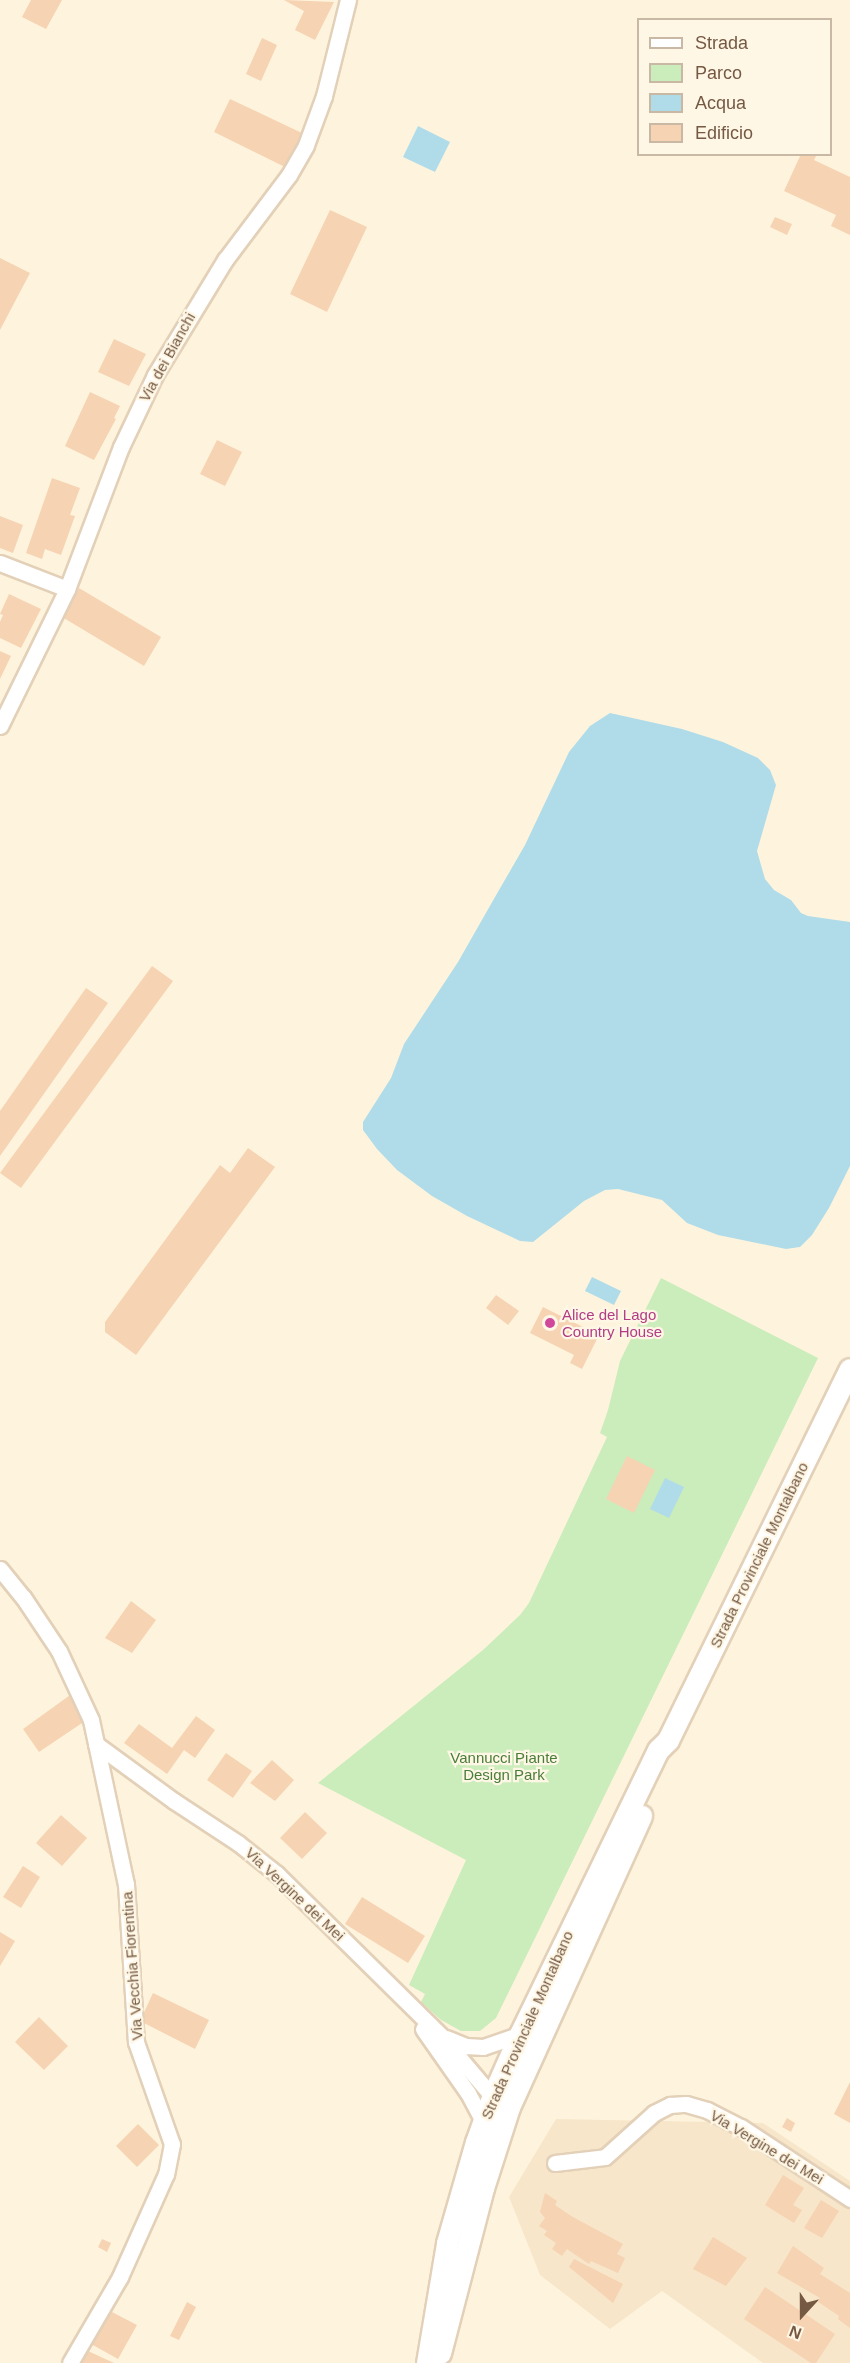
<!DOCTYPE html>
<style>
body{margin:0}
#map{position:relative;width:850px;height:2363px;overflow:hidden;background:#fef4dd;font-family:Helvetica,sans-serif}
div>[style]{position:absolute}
.residential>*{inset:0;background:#f7e6ca}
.green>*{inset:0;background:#cbecbb}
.water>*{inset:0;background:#b0dce9}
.building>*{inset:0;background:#f6d3b2}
.roads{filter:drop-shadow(2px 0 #e3d0b8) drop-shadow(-2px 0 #e3d0b8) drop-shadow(0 2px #e3d0b8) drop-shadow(0 -2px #e3d0b8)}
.street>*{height:15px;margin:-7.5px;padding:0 7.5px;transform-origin:7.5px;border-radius:7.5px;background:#fff}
.secondary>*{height:21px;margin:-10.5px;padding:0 10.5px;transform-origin:10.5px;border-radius:10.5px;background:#fff}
.dots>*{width:16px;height:16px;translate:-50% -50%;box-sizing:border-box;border:3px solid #fff7e5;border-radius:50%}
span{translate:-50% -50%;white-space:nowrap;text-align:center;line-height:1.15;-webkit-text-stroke:4.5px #fff7e5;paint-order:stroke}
.street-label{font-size:15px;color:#755943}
.hotel-label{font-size:15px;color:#b23c85}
.left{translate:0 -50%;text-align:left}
.park-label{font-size:15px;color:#497d3a}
.legend{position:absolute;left:637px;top:18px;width:195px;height:138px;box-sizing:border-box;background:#fff7e5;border:2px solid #c8b8a4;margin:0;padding:8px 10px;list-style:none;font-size:18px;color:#755943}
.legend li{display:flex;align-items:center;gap:12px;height:30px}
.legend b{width:30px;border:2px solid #c8b8a4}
.north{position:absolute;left:772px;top:2285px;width:60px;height:60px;-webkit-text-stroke:4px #fff7e5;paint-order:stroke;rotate:201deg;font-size:16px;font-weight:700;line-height:24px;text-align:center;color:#755943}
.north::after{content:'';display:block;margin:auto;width:21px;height:27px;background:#755943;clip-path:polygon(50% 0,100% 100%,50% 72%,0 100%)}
</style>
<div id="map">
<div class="residential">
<div style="clip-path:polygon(556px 2119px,763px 2123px,850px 2181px,850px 2363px,763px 2363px,662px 2291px,610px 2329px,540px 2275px,509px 2197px)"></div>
</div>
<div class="green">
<div style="clip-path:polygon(661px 1278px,818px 1358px,496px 2018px,480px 2031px,461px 2031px,441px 2020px,421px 2002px,425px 1994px,409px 1985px,466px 1860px,318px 1783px,483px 1650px,520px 1615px,529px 1603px,607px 1437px,600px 1433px,608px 1410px,620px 1361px)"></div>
</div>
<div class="water">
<div style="clip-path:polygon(418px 126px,450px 142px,435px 172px,403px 157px)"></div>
<div style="clip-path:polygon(610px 713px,682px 729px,723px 742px,758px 758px,770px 770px,776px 785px,757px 851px,765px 879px,774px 890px,791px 900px,801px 913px,808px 916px,850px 922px,850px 1166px,829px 1208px,812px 1235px,800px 1247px,786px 1249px,718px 1235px,687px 1223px,662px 1200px,618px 1189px,605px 1190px,584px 1201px,533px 1242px,520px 1241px,467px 1216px,432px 1196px,397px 1170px,377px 1149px,363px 1130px,363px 1122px,391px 1078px,404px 1044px,458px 962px,495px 897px,525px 845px,569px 752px,590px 726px)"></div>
<div style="clip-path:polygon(592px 1277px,621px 1291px,614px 1305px,585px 1291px)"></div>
<div style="clip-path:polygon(665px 1478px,684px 1487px,669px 1518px,650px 1509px)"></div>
</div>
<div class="building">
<div style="clip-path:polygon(31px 0,62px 0,46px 29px,22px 17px)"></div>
<div style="clip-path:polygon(284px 0,334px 2px,315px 40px,295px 30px,304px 11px)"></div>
<div style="clip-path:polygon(262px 38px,277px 45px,261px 81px,246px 74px)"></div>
<div style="clip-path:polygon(230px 99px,304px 134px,287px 168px,214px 132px)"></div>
<div style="clip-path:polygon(801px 154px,817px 154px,814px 160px,850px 177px,850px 235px,831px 226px,836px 215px,784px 191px)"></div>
<div style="clip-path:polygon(330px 210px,367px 227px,327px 312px,290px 294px)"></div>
<div style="clip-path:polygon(775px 217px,792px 224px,787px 235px,770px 227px)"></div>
<div style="clip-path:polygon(0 258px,30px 273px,0 330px)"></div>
<div style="clip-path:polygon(114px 339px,146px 354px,129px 386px,98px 372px)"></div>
<div style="clip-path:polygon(90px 392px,120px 406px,114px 418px,116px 419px,94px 460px,65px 446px)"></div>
<div style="clip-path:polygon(217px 440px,242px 452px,225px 486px,200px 474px)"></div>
<div style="clip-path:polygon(52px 478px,80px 488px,70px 515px,75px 516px,61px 555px,45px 549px,42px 559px,26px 553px)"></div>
<div style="clip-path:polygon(0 516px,23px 525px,13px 553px,0 548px)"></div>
<div style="clip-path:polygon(79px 588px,161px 637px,144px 666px,62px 617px)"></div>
<div style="clip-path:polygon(9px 594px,41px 609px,21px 648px,0 638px,0 622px,3px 615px,0 614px)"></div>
<div style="clip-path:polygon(0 651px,11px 656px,0 679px)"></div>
<div style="clip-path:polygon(152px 966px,173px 981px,21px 1188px,0 1173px)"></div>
<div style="clip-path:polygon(86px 988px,108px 1003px,0 1156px,0 1111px)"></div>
<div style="clip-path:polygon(248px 1148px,275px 1167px,136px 1355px,105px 1332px,105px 1322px,220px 1165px,230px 1173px)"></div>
<div style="clip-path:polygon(496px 1295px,519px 1311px,508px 1325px,486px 1308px)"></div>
<div style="clip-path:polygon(543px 1307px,599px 1335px,582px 1369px,570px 1363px,574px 1355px,530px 1333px)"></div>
<div style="clip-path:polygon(627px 1456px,655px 1470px,634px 1513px,606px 1499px)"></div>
<div style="clip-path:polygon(131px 1601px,156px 1620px,132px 1653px,105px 1638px)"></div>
<div style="clip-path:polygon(73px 1693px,85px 1721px,39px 1752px,23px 1729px)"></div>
<div style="clip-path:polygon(196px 1716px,215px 1730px,195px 1758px,184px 1750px,167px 1774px,124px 1743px,139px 1724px,172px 1748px)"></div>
<div style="clip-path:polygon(226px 1753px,252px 1771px,233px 1798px,207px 1780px)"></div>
<div style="clip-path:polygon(272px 1760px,294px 1780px,275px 1801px,250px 1783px)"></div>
<div style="clip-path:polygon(305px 1812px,327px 1833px,302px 1859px,280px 1838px)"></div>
<div style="clip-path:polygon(61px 1815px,87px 1838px,62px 1866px,36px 1843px)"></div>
<div style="clip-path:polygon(23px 1866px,40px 1877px,21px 1908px,3px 1897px)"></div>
<div style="clip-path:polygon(362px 1897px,425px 1936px,408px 1963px,345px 1924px)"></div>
<div style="clip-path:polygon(0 1932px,15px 1941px,0 1966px)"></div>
<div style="clip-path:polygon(153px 1993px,209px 2020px,195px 2049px,140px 2021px)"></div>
<div style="clip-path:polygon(39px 2017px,68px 2046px,44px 2070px,15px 2042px)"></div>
<div style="clip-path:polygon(850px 2082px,850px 2123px,834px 2114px)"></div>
<div style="clip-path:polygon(787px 2118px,795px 2123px,791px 2132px,782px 2127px)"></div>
<div style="clip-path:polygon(138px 2124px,159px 2145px,137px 2167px,116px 2146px)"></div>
<div style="clip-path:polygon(783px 2175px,804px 2188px,793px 2205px,802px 2210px,794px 2223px,765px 2205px)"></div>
<div style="clip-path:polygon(545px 2193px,557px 2201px,555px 2205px,571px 2216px,623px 2244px,617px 2254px,625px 2258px,618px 2273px,591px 2261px,589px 2264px,567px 2249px,562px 2256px,552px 2249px,556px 2243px,544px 2235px,547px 2231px,539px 2226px,545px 2218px,540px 2212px)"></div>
<div style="clip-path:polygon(821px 2200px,839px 2211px,822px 2238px,804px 2228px)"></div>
<div style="clip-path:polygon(713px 2237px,747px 2258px,726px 2286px,693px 2269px)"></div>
<div style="clip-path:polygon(102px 2239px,111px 2243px,107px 2252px,98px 2247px)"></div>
<div style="clip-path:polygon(793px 2246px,824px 2268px,820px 2274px,850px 2293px,850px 2328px,838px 2319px,839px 2316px,817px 2301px,820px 2298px,777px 2273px)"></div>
<div style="clip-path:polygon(574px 2259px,623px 2284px,613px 2303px,569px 2267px)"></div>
<div style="clip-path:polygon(765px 2287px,835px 2334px,816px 2363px,811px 2363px,744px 2319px)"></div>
<div style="clip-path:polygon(187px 2302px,196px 2307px,179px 2340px,170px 2336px)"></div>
<div style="clip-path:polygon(110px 2311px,137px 2325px,118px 2359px,91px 2344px)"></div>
<div style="clip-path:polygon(88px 2351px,114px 2363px,81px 2363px)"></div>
</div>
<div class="roads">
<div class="street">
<div style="left:0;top:563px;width:72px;rotate:21.2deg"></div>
<div style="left:0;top:726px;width:153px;rotate:-63.9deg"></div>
<div style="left:67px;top:589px;width:152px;rotate:-69.2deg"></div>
<div style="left:121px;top:447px;width:80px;rotate:-64.7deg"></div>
<div style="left:155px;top:375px;width:135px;rotate:-58.7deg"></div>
<div style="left:225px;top:260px;width:106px;rotate:-53deg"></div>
<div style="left:289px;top:175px;width:34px;rotate:-60deg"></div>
<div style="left:306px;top:145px;width:52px;rotate:-69.8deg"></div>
<div style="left:324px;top:96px;width:99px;rotate:-76deg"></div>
<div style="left:0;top:1569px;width:36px;rotate:51deg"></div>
<div style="left:23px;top:1597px;width:65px;rotate:56.3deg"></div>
<div style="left:59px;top:1651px;width:76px;rotate:65.1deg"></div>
<div style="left:91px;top:1720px;width:168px;rotate:78deg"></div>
<div style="left:126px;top:1884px;width:158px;rotate:86.4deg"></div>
<div style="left:136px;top:2042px;width:108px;rotate:70.6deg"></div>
<div style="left:172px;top:2144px;width:31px;rotate:101deg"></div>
<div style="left:166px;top:2174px;width:113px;rotate:114.1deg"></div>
<div style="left:120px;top:2277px;width:99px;rotate:120.2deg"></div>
<div style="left:96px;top:1744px;width:97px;rotate:36.2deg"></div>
<div style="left:174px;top:1801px;width:77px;rotate:33.3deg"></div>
<div style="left:238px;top:1843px;width:50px;rotate:38.5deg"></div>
<div style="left:277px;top:1874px;width:231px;rotate:44.6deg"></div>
<div style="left:441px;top:2036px;width:87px;rotate:49.7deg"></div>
<div style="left:423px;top:2029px;width:78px;rotate:54.9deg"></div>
<div style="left:468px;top:2093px;width:32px;rotate:62deg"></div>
<div style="left:446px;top:2038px;width:22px;rotate:22deg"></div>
<div style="left:466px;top:2046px;width:17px;rotate:3deg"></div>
<div style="left:483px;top:2047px;width:39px;rotate:-19deg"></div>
<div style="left:555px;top:2163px;width:50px;rotate:-6.8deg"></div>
<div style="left:605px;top:2157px;width:66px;rotate:-41.9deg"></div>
<div style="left:654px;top:2113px;width:18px;rotate:-27deg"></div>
<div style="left:670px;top:2105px;width:16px;rotate:-4deg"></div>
<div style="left:686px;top:2104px;width:22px;rotate:16deg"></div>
<div style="left:707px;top:2110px;width:38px;rotate:27deg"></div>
<div style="left:741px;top:2127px;width:131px;rotate:33.4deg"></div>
</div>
<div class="secondary">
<div style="left:440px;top:2353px;width:171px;rotate:-75.4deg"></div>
<div style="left:483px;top:2188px;width:85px;rotate:-72.2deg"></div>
<div style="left:509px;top:2107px;width:320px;rotate:-65.6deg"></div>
<div style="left:427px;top:2363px;width:122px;rotate:-80.5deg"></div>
<div style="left:447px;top:2243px;width:105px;rotate:-74deg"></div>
<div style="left:476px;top:2142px;width:50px;rotate:-70.1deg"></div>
<div style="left:493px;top:2095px;width:67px;rotate:-66.1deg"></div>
<div style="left:520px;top:2034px;width:316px;rotate:-64.1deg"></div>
<div style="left:658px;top:1750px;width:14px;rotate:-45deg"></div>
<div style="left:668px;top:1740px;width:413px;rotate:-63.9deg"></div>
</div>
</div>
<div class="dots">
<div style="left:550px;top:1323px;background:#d1479c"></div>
</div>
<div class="street-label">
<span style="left:167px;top:357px;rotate:-61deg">Via dei Bianchi</span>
<span style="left:759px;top:1555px;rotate:-64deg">Strada Provinciale Montalbano</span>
<span style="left:295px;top:1894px;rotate:43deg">Via Vergine dei Mei</span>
<span style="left:132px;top:1966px;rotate:-94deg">Via Vecchia Fiorentina</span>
<span style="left:527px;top:2025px;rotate:-66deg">Strada Provinciale Montalbano</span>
<span style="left:767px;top:2147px;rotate:31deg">Via Vergine dei Mei</span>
</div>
<div class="hotel-label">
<span class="left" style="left:562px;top:1323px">Alice del Lago<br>Country House</span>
</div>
<div class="park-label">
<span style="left:504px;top:1766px">Vannucci Piante<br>Design Park</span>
</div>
<ul class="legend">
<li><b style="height:8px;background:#fff"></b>Strada</li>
<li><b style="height:16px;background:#cbecbb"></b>Parco</li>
<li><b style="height:16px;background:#b0dce9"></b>Acqua</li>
<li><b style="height:16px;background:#f6d3b2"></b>Edificio</li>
</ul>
<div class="north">N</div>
</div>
